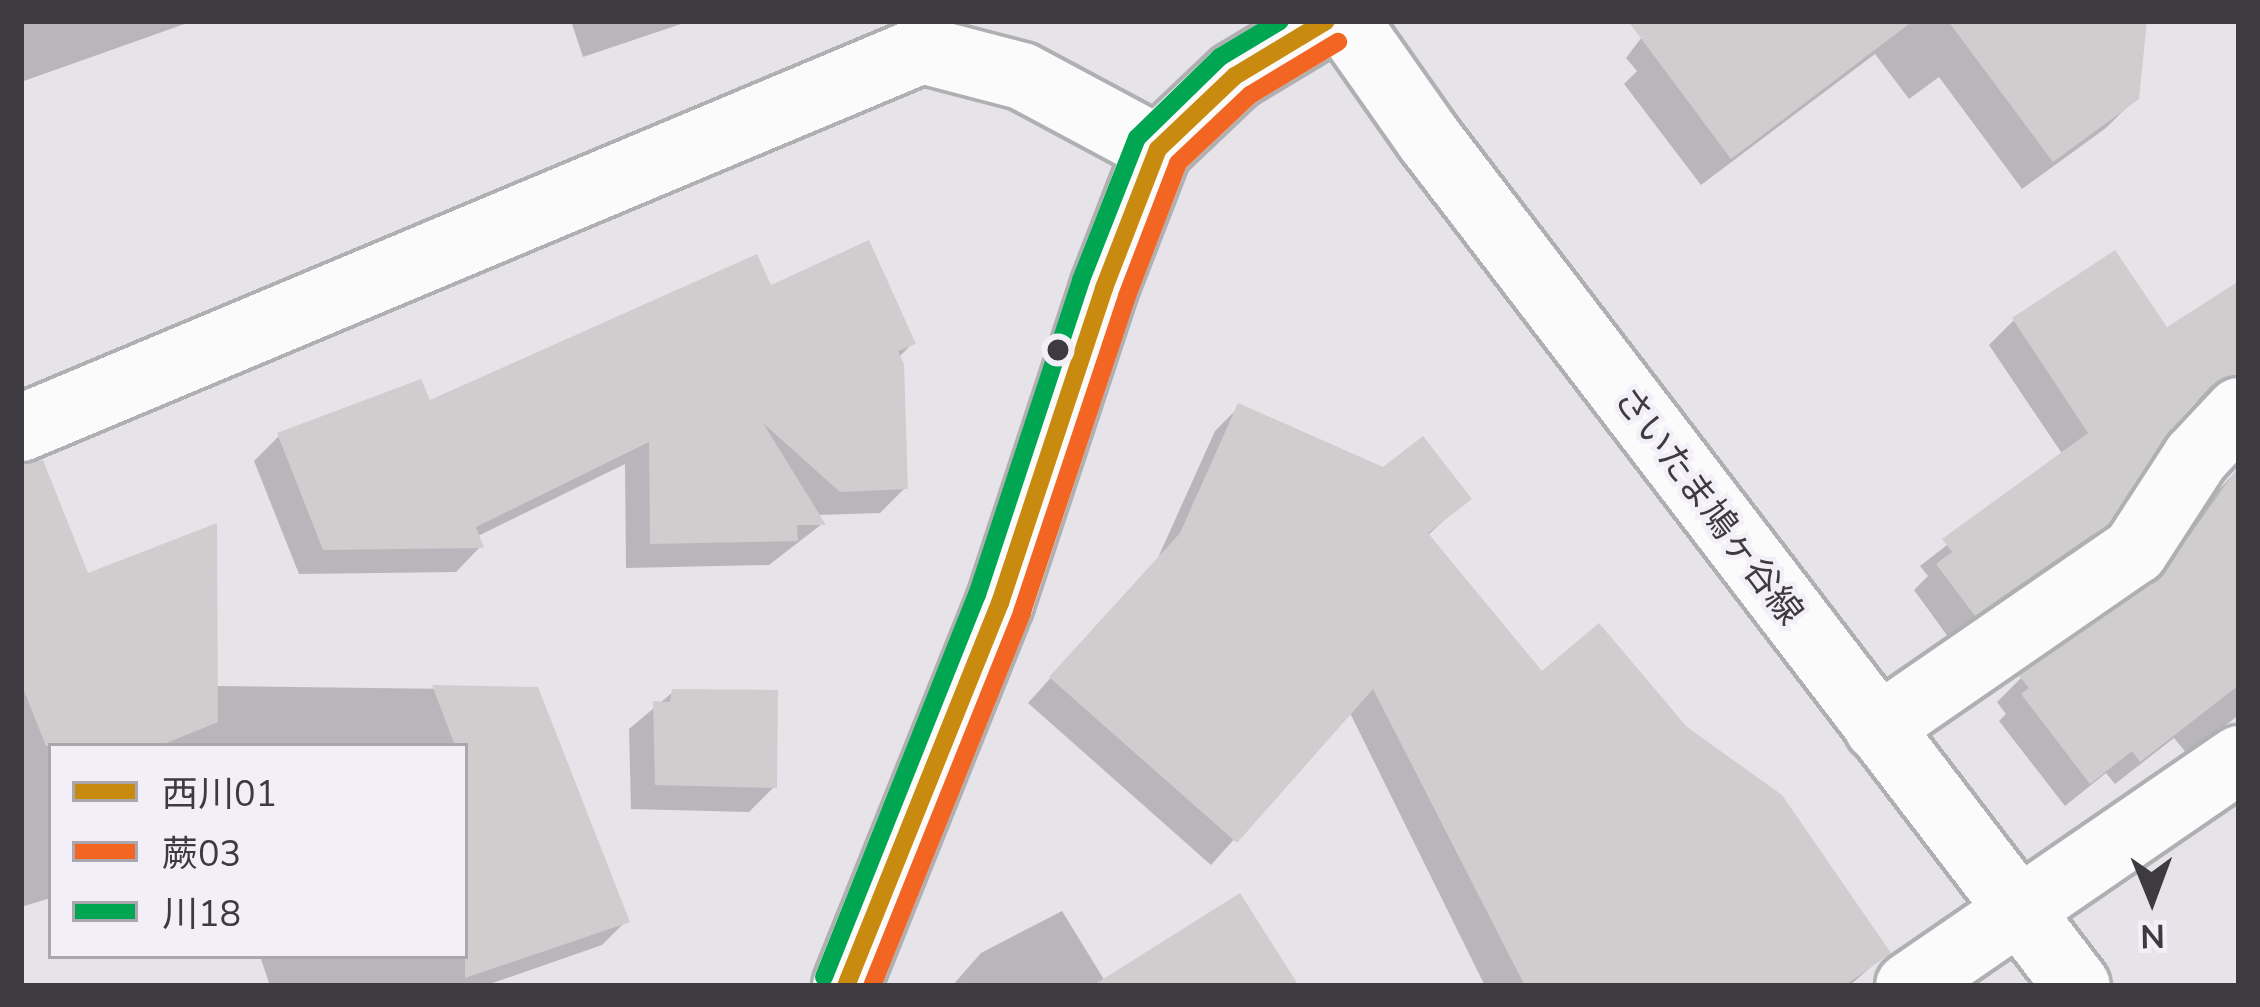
<!DOCTYPE html>
<meta charset="utf-8">
<style>
body{margin:0}
#map{position:relative;width:2260px;height:1007px;overflow:hidden;background:#e6e4e9;font-family:"Nunito Sans","Noto Sans JP",sans-serif}
div>[style]{position:absolute}
.shadow>*{inset:0;background:#0003}
.building>*{inset:0;background:#d0cdcf}
.roads{filter:drop-shadow(3px 0 #b0afb2) drop-shadow(-3px 0 #b0afb2) drop-shadow(0 3px #b0afb2) drop-shadow(0 -3px #b0afb2)}
.minor>*{height:66px;margin:-33px;padding:0 33px;transform-origin:33px;border-radius:33px;background:#fbfbfc}
.major>*{height:66px;margin:-33px;padding:0 33px;transform-origin:33px;border-radius:33px;background:#fbfbfc}
.bus-1>*{height:18px;margin:-9px;padding:0 9px;transform-origin:9px;border-radius:9px;background:#c88b10}
.bus-2>*{height:18px;margin:-9px;padding:0 9px;transform-origin:9px;border-radius:9px;background:#f26522}
.bus-3>*{height:18px;margin:-9px;padding:0 9px;transform-origin:9px;border-radius:9px;background:#00a651}
.dots>*{width:33px;height:33px;translate:-50% -50%;box-sizing:border-box;border:6px solid #f3eff9;border-radius:50%}
span{translate:-50% -50%;white-space:nowrap;text-align:center;line-height:1.15;-webkit-text-stroke:9px #f3eff9;paint-order:stroke}
.street-label{font-size:36px;color:#3d3b3f}
.frame{position:absolute;inset:0;border:24px solid #3d3b3f;pointer-events:none}
.legend{position:absolute;left:48px;top:743px;width:420px;height:216px;box-sizing:border-box;background:#f3eff9;border:3px solid #aaa7af;margin:0;padding:15px 21px;list-style:none;font-size:36px;color:#3d3b3f}
.legend li{display:flex;align-items:center;gap:24px;height:60px}
.legend b{width:60px;border:3px solid #aaa7af}
.north{position:absolute;left:2092px;top:839px;width:120px;height:120px;-webkit-text-stroke:9px #f3eff9;paint-order:stroke;rotate:179deg;font-size:33px;font-weight:700;line-height:48px;text-align:center;color:#3d3b3f}
.north::after{content:'';display:block;margin:auto;width:42px;height:54px;background:#3d3b3f;clip-path:polygon(50% 0,100% 100%,50% 72%,0 100%)}
</style>
<div id="map">
<div class="shadow">
<div style="clip-path:polygon(21px 21px,193px 21px,21px 82px)"></div>
<div style="clip-path:polygon(571px 21px,690px 21px,583px 57px)"></div>
<div style="clip-path:polygon(1654px 21px,2144px 21px,2136px 98px,2106px 128px,2022px 189px,1939px 77px,1909px 99px,1875px 54px,1701px 185px,1624px 84px,1637px 71px,1626px 58px)"></div>
<div style="clip-path:polygon(2114px 254px,2166px 331px,2239px 284px,2239px 407px,2223px 398px,2202px 398px,2189px 406px,2162px 434px,2105px 522px,2080px 548px,1949px 638px,1914px 590px,1928px 576px,1920px 566px,2063px 455px,1989px 345px,2013px 321px)"></div>
<div style="clip-path:polygon(769px 289px,913px 343px,898px 358px,905px 488px,880px 513px,817px 515px,822px 524px,769px 565px,626px 568px,625px 464px,476px 537px,480px 547px,456px 572px,299px 574px,254px 461px,279px 436px,428px 404px)"></div>
<div style="clip-path:polygon(1239px 407px,1383px 470px,1468px 498px,1427px 536px,1542px 675px,1685px 729px,1887px 953px,1849px 986px,1485px 986px,1349px 711px,1211px 865px,1028px 703px,1157px 560px,1215px 431px)"></div>
<div style="clip-path:polygon(2239px 468px,2239px 715px,2187px 754px,2174px 738px,2115px 784px,2106px 773px,2065px 806px,1999px 721px,2006px 714px,1997px 702px,2021px 678px,2151px 586px,2202px 508px)"></div>
<div style="clip-path:polygon(21px 543px,87px 577px,214px 686px,536px 690px,626px 921px,602px 945px,484px 986px,270px 986px,260px 956px,465px 956px,465px 746px,51px 746px,51px 898px,21px 907px)"></div>
<div style="clip-path:polygon(673px 692px,774px 787px,749px 812px,631px 809px,629px 729px)"></div>
<div style="clip-path:polygon(1062px 911px,1108px 986px,952px 986px,981px 953px)"></div>
</div>
<div class="building">
<div style="clip-path:polygon(1628px 21px,1913px 21px,1731px 159px)"></div>
<div style="clip-path:polygon(1948px 21px,2147px 21px,2139px 99px,2053px 162px)"></div>
<div style="clip-path:polygon(869px 240px,916px 344px,898px 351px,904px 364px,908px 489px,840px 492px,763px 423px,826px 525px,797px 525px,798px 541px,650px 544px,649px 442px,476px 527px,484px 548px,323px 550px,277px 433px,421px 379px,430px 400px,757px 254px,771px 285px)"></div>
<div style="clip-path:polygon(2115px 250px,2167px 327px,2239px 281px,2239px 375px,2212px 385px,2168px 432px,2108px 524px,1975px 616px,1936px 564px,1952px 552px,1942px 539px,2088px 433px,2012px 318px)"></div>
<div style="clip-path:polygon(1238px 403px,1383px 467px,1423px 436px,1472px 499px,1428px 533px,1542px 671px,1599px 623px,1687px 727px,1782px 795px,1891px 953px,1844px 986px,1525px 986px,1373px 689px,1237px 843px,1049px 677px,1180px 533px)"></div>
<div style="clip-path:polygon(43px 460px,88px 573px,217px 523px,218px 722px,159px 746px,46px 746px,21px 683px,21px 465px)"></div>
<div style="clip-path:polygon(2239px 466px,2239px 685px,2140px 762px,2132px 751px,2090px 784px,2021px 694px,2029px 688px,2019px 676px,2157px 581px)"></div>
<div style="clip-path:polygon(432px 685px,538px 687px,630px 922px,465px 978px,465px 746px,455px 746px)"></div>
<div style="clip-path:polygon(672px 689px,778px 690px,777px 788px,655px 785px,653px 701px,670px 702px)"></div>
<div style="clip-path:polygon(1240px 893px,1299px 986px,1092px 986px)"></div>
</div>
<div class="roads">
<div class="minor">
<div style="left:21px;top:428px;width:977px;rotate:-22.76deg"></div>
<div style="left:922px;top:50px;width:103px;rotate:14.6deg"></div>
<div style="left:1022px;top:76px;width:154px;rotate:28.2deg"></div>
<div style="left:1878px;top:728px;width:312px;rotate:-34.6deg"></div>
<div style="left:2135px;top:551px;width:112px;rotate:-57deg"></div>
<div style="left:2196px;top:457px;width:63px;rotate:-46.9deg"></div>
<div style="left:1909px;top:986px;width:401px;rotate:-34.5deg"></div>
</div>
<div class="major">
<div style="left:1346px;top:21px;width:144px;rotate:54.9deg"></div>
<div style="left:1429px;top:139px;width:1066px;rotate:52.58deg"></div>
<div style="left:846px;top:986px;width:413px;rotate:-68.1deg"></div>
<div style="left:1000px;top:603px;width:332px;rotate:-71.7deg"></div>
<div style="left:1104px;top:288px;width:149px;rotate:-68.8deg"></div>
<div style="left:1158px;top:149px;width:106px;rotate:-43.5deg"></div>
<div style="left:1235px;top:76px;width:106px;rotate:-31.1deg"></div>
</div>
</div>
<div class="bus-1">
<div style="left:846px;top:986px;width:413px;rotate:-68.1deg"></div>
<div style="left:1000px;top:603px;width:332px;rotate:-71.7deg"></div>
<div style="left:1104px;top:288px;width:149px;rotate:-68.8deg"></div>
<div style="left:1158px;top:149px;width:106px;rotate:-43.5deg"></div>
<div style="left:1235px;top:76px;width:106px;rotate:-31.1deg"></div>
</div>
<div class="bus-2">
<div style="left:872px;top:986px;width:403px;rotate:-68.1deg"></div>
<div style="left:1022px;top:612px;width:333px;rotate:-71.6deg"></div>
<div style="left:1127px;top:296px;width:142px;rotate:-69deg"></div>
<div style="left:1178px;top:163px;width:99px;rotate:-43.4deg"></div>
<div style="left:1250px;top:95px;width:103px;rotate:-31.1deg"></div>
</div>
<div class="bus-3">
<div style="left:824px;top:977px;width:412px;rotate:-68.2deg"></div>
<div style="left:977px;top:595px;width:332px;rotate:-71.7deg"></div>
<div style="left:1081px;top:280px;width:153px;rotate:-68.5deg"></div>
<div style="left:1137px;top:138px;width:116px;rotate:-44.3deg"></div>
<div style="left:1220px;top:57px;width:70px;rotate:-31deg"></div>
</div>
<div class="dots">
<div style="left:1058px;top:350px;background:#3d3b3f"></div>
</div>
<div class="street-label">
<span style="left:1708px;top:506px;rotate:53deg">さいたま鳩ヶ谷線</span>
</div>
<div class="frame"></div>
<ul class="legend">
<li><b style="height:15px;background:#c88b10"></b>西川01</li>
<li><b style="height:15px;background:#f26522"></b>蕨03</li>
<li><b style="height:15px;background:#00a651"></b>川18</li>
</ul>
<div class="north">N</div>
</div>
